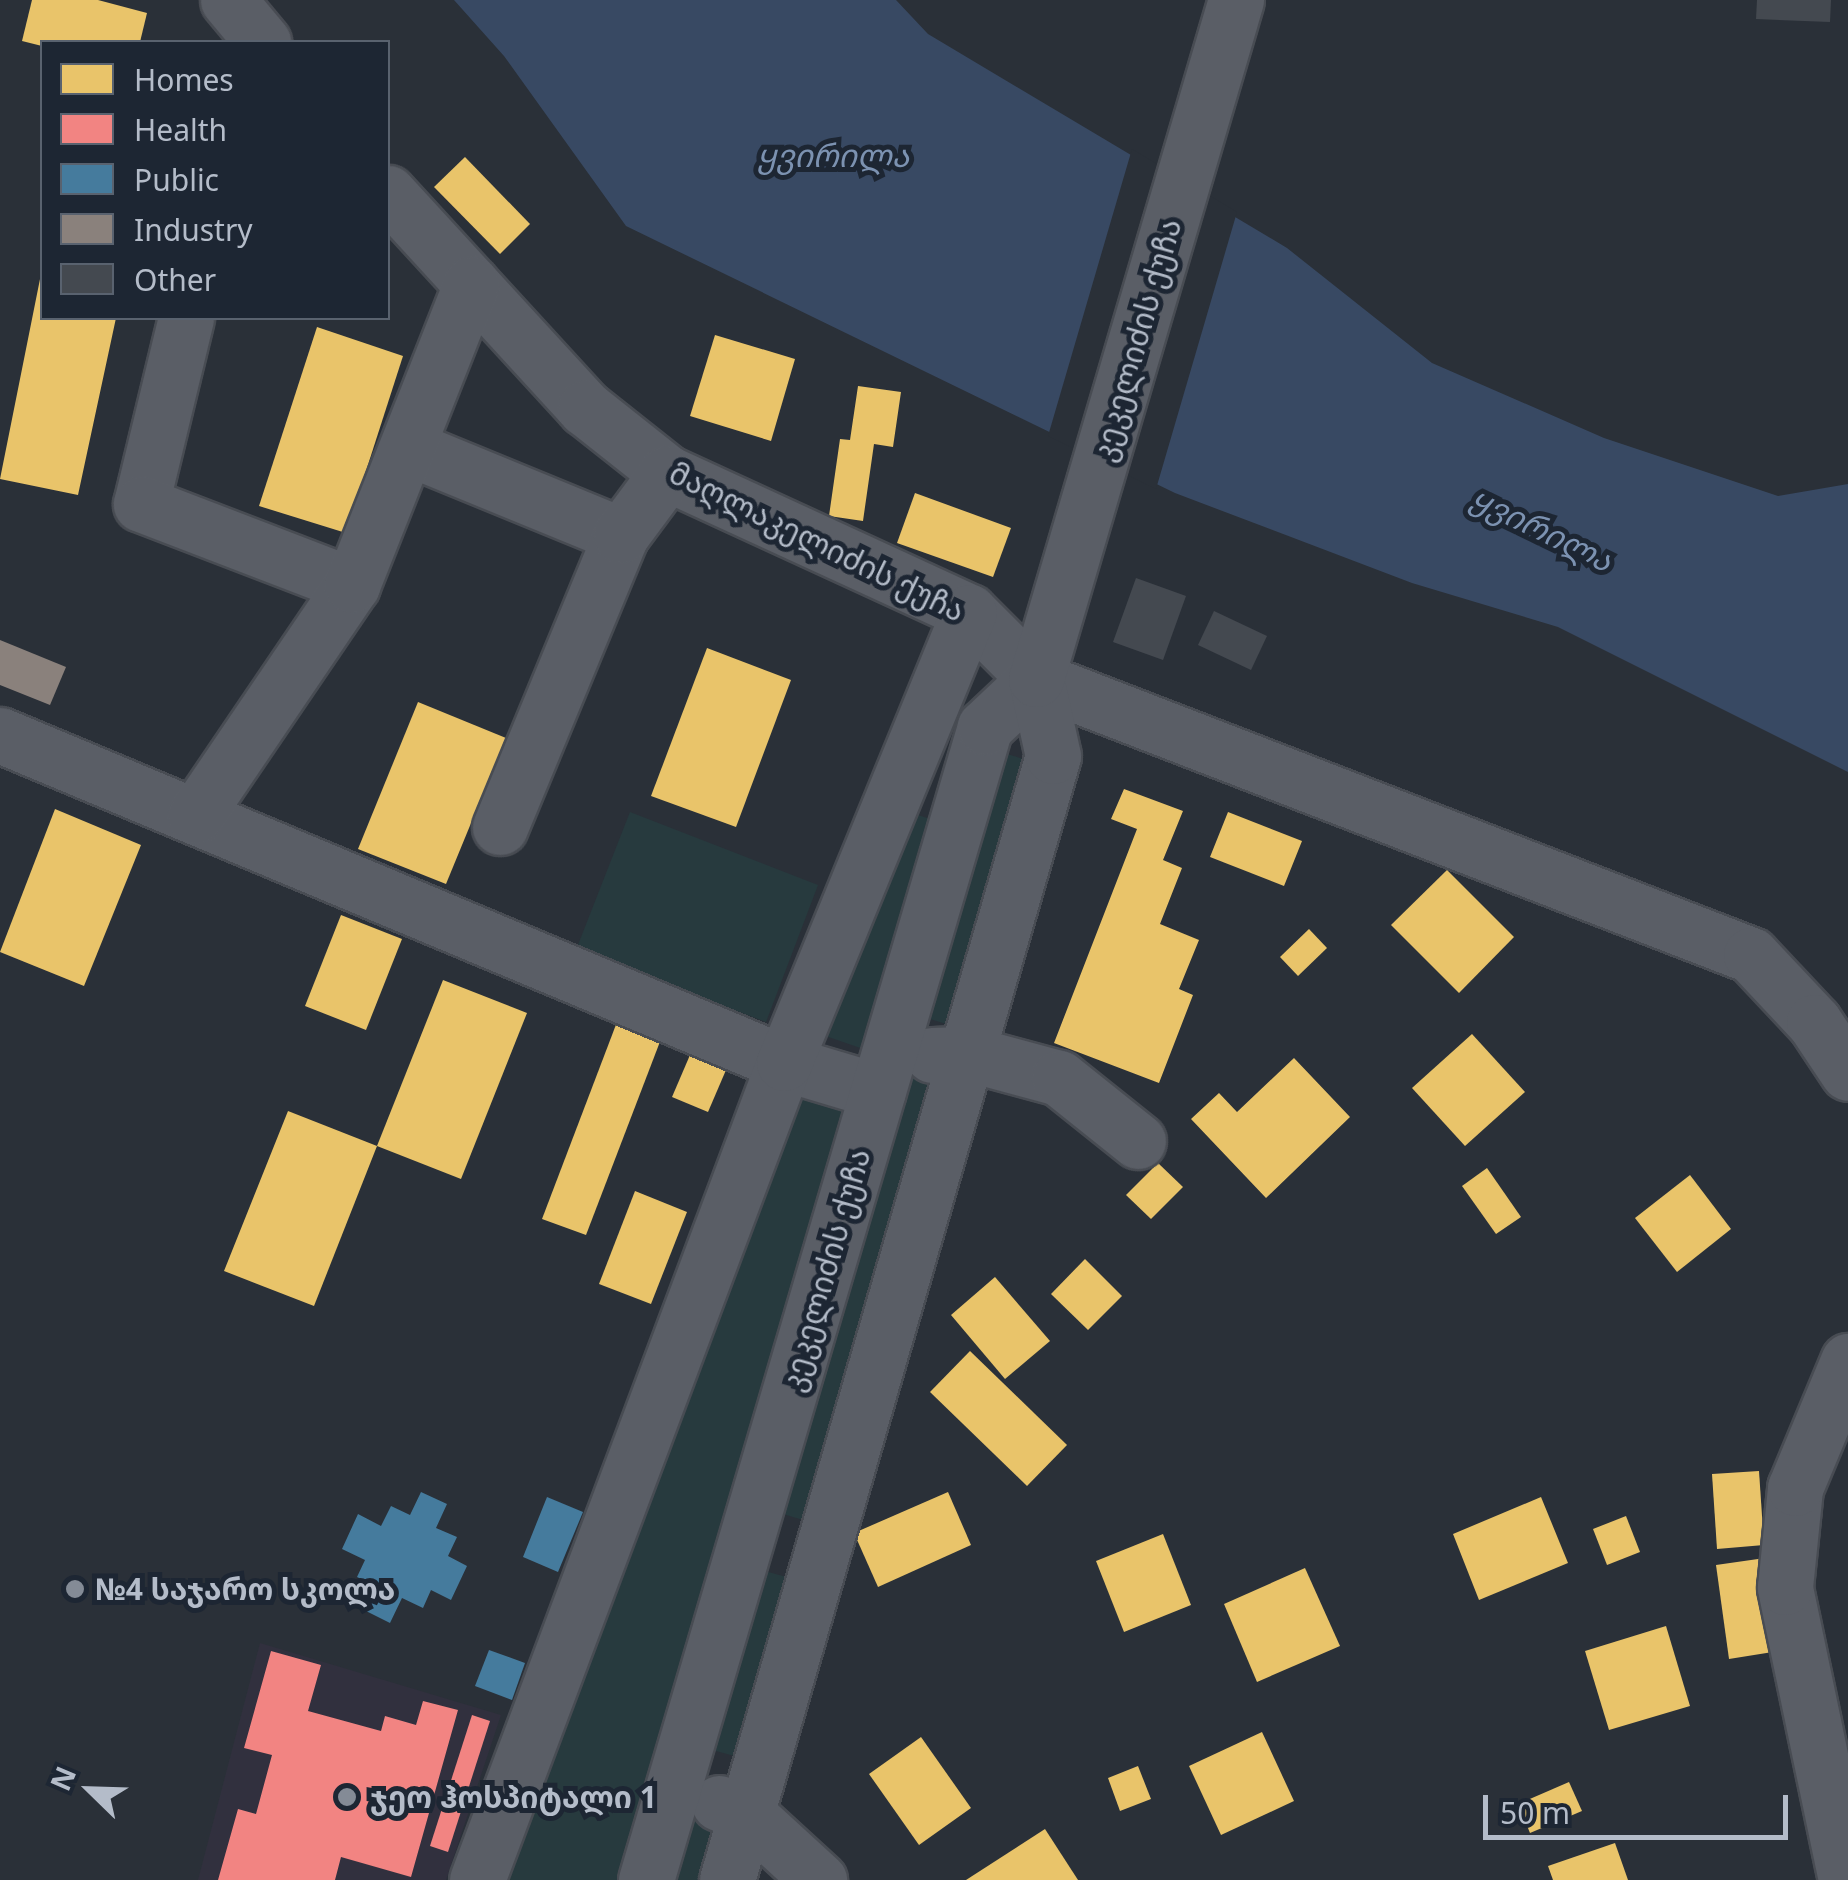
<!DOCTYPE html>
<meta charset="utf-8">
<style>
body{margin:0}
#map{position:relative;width:1848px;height:1880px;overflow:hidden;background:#2a3038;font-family:"Noto Sans","Noto Sans Georgian",sans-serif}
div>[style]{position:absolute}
.medical>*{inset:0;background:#31303e}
.green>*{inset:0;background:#273a3e}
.water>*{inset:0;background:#384963}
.pier>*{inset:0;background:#2a3038}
.homes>*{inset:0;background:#e9c46a}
.health>*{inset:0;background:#f28482}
.public>*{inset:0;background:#457b9d}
.industry>*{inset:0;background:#8a817c}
.building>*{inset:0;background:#444950}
.roads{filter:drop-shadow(2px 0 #484c53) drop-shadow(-2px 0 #484c53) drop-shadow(0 2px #484c53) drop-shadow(0 -2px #484c53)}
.minor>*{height:55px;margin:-27.5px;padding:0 27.5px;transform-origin:27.5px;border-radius:27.5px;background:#5a5e66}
.dots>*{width:28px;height:28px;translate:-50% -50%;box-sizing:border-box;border:5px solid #1d2633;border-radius:50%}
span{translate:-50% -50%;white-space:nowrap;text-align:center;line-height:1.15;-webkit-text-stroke:10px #1d2633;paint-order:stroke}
.street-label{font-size:30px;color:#b4bcc9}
.poi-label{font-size:30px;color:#b4bcc9;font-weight:700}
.left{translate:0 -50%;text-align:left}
.water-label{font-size:32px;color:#7c92b1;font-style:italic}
.legend{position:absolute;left:40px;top:40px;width:350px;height:280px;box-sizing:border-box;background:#1d2633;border:2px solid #59626f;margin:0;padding:12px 18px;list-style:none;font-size:30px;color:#b4bcc9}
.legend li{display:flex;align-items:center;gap:20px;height:50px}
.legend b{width:50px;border:2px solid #59626f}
.north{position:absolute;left:40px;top:1740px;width:100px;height:100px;-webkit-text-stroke:8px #1d2633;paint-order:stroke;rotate:293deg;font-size:28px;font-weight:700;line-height:40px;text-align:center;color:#b4bcc9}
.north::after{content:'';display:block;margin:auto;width:35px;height:45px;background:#b4bcc9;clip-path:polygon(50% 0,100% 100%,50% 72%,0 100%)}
.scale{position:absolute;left:1483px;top:1795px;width:305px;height:45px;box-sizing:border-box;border:5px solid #b4bcc9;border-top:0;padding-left:12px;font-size:30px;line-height:35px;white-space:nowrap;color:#b4bcc9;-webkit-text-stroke:8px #1d2633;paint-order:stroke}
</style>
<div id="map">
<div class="medical">
<div style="clip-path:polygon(260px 1643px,501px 1715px,446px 1880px,198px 1880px)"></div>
</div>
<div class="green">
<div style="clip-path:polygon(997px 751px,1030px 761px,953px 1026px,920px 1016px)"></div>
<div style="clip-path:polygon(903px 810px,939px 822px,869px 1051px,817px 1033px)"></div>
<div style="clip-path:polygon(630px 812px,818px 885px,766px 1022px,576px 950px)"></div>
<div style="clip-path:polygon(905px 1071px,939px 1080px,810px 1522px,776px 1512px)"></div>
<div style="clip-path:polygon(798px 1094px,853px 1111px,623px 1880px,496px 1880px)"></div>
<div style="clip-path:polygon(757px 1569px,790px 1578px,738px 1757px,705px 1748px)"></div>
<div style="clip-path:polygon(686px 1819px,719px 1828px,704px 1880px,668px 1880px)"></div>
</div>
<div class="water">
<div style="clip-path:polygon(454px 0,896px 0,928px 34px,1287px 248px,1432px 363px,1604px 438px,1778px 496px,1848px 484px,1848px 772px,1558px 627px,1412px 583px,1175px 493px,626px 226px,504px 56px)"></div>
</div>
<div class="pier">
<div style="clip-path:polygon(1132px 149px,1237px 212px,1156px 489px,1048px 436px)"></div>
</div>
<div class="homes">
<div style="clip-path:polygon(32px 0,98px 0,147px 13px,140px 42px,42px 46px,22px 41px)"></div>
<div style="clip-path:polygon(465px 157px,530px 224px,500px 254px,434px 187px)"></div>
<div style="clip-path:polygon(41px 274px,42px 318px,116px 318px,78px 495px,0 479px)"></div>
<div style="clip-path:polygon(317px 327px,403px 356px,346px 533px,259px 506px)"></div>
<div style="clip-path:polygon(715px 335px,795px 359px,771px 441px,690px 416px)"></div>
<div style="clip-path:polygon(858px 386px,901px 392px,893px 447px,874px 444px,863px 521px,829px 516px,840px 439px,850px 440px)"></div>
<div style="clip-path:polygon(915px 493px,1011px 528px,993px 577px,897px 543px)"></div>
<div style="clip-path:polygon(707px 648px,791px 680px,736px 827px,651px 796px)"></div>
<div style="clip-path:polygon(418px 702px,506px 738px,446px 884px,358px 849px)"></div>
<div style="clip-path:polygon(1124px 789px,1183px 811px,1163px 860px,1182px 868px,1160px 924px,1199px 940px,1179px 989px,1193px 995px,1159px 1083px,1054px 1043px,1137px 829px,1111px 819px)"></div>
<div style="clip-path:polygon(55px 809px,141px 845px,84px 986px,0 952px)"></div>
<div style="clip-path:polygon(1228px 812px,1302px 841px,1284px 886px,1210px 857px)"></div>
<div style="clip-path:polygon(1447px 870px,1514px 937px,1459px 993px,1391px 925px)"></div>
<div style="clip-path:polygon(341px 915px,402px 939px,366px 1030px,305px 1006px)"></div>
<div style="clip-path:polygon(1309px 929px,1327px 948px,1298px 976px,1280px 957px)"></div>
<div style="clip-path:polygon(443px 980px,527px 1013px,461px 1179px,377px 1146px)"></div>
<div style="clip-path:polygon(617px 1022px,661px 1039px,586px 1235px,542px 1219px)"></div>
<div style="clip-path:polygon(1472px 1034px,1525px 1092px,1465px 1146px,1412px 1088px)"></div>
<div style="clip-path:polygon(693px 1048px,729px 1063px,708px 1112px,672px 1097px)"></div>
<div style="clip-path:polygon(1294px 1058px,1350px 1117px,1266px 1198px,1191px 1119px,1219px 1093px,1237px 1112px)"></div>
<div style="clip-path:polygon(288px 1111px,377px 1146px,314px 1306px,224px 1271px)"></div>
<div style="clip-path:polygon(1158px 1163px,1183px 1187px,1151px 1219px,1126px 1195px)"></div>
<div style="clip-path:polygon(1487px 1168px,1521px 1217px,1496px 1234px,1462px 1186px)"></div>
<div style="clip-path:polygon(1690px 1175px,1731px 1229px,1677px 1272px,1635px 1218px)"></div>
<div style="clip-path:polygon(635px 1191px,687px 1212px,651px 1304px,599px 1284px)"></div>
<div style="clip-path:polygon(1085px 1259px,1122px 1296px,1088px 1330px,1051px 1294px)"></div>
<div style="clip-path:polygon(995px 1277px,1050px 1341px,1005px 1379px,951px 1315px)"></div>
<div style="clip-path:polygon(970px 1351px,1067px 1445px,1027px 1486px,930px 1392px)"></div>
<div style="clip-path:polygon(1759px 1471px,1764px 1545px,1717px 1549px,1712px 1474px)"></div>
<div style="clip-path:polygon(948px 1492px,971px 1545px,878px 1587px,854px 1533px)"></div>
<div style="clip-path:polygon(1541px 1497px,1568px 1563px,1479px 1600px,1453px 1534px)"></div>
<div style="clip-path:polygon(1626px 1516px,1640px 1552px,1607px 1565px,1593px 1529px)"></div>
<div style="clip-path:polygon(1163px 1534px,1191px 1605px,1124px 1632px,1096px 1561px)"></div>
<div style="clip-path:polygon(1765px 1558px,1779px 1651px,1729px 1659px,1716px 1565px)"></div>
<div style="clip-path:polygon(1305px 1568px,1340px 1646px,1257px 1682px,1224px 1604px)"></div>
<div style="clip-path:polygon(1666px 1626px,1690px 1706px,1609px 1730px,1585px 1651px)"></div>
<div style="clip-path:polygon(1262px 1732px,1294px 1801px,1221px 1835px,1189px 1766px)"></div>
<div style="clip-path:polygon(921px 1737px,971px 1808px,919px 1845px,869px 1774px)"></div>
<div style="clip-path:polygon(1138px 1766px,1151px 1799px,1120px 1811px,1108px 1778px)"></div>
<div style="clip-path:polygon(1569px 1782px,1582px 1811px,1530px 1833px,1518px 1804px)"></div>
<div style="clip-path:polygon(1045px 1829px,1078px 1880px,966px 1880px)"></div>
<div style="clip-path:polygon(1615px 1843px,1628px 1880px,1553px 1880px,1548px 1866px)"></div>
</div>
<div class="health">
<div style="clip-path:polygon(271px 1651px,321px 1665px,308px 1711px,381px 1731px,385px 1716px,416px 1725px,423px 1701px,458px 1710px,411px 1877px,341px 1857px,335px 1880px,218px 1880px,238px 1809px,256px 1814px,272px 1755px,244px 1748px)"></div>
<div style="clip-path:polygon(472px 1715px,490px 1721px,448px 1852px,430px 1846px)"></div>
</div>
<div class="public">
<div style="clip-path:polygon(421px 1492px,447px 1504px,436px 1528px,457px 1537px,448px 1556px,467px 1566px,451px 1600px,431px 1590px,423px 1608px,402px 1598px,390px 1623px,364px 1610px,376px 1586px,357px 1577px,365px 1560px,342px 1549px,358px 1514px,381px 1526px,391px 1506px,410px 1515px)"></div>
<div style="clip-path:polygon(547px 1497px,583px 1512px,558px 1572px,523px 1557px)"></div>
<div style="clip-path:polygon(489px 1650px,525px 1663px,512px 1700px,475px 1686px)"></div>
</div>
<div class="industry">
<div style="clip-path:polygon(0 640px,66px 667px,50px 705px,0 685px)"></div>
</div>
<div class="building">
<div style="clip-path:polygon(1757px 0,1831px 0,1830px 22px,1756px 19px)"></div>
<div style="clip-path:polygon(1136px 578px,1186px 596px,1163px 660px,1113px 642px)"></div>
<div style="clip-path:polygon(1214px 611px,1267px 636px,1251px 670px,1198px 645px)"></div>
</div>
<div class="roads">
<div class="minor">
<div style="left:228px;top:0;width:55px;rotate:50.2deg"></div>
<div style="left:388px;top:193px;width:292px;rotate:47.5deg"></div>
<div style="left:585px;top:408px;width:105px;rotate:38.4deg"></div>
<div style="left:667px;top:473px;width:332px;rotate:24.7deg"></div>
<div style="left:969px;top:612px;width:95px;rotate:45deg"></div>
<div style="left:1036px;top:679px;width:766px;rotate:21.11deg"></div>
<div style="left:1751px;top:955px;width:92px;rotate:46.8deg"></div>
<div style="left:1814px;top:1022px;width:61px;rotate:56.3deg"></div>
<div style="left:186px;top:318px;width:191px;rotate:103.6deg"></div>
<div style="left:141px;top:504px;width:226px;rotate:21deg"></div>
<div style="left:409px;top:448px;width:229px;rotate:22.3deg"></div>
<div style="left:0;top:735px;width:850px;rotate:22.7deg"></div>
<div style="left:784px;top:1063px;width:98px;rotate:16.6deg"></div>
<div style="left:195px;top:816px;width:279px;rotate:-55.8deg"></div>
<div style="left:352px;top:585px;width:324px;rotate:-68.4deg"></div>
<div style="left:500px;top:827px;width:316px;rotate:-67.5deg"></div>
<div style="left:621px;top:535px;width:77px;rotate:-53.4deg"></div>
<div style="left:932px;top:1055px;width:38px;rotate:-2deg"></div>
<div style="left:970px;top:1054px;width:92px;rotate:15.1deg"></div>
<div style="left:1059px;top:1078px;width:101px;rotate:38.6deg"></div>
<div style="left:719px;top:1803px;width:30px;rotate:21deg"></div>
<div style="left:747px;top:1814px;width:98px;rotate:42.5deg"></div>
<div style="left:477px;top:1880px;width:873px;rotate:-69.41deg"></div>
<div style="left:784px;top:1063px;width:487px;rotate:-67.7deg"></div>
<div style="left:646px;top:1880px;width:1202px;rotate:-73.62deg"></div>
<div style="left:985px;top:727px;width:70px;rotate:-43.3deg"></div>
<div style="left:727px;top:1880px;width:1170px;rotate:-73.83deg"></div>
<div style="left:1053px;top:756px;width:79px;rotate:-102.4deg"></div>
<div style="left:1036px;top:679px;width:708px;rotate:-73.59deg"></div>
<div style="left:1846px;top:1880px;width:299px;rotate:-101.8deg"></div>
<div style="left:1785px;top:1587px;width:100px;rotate:-84.2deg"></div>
<div style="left:1795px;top:1488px;width:138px;rotate:-67.3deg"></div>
</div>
</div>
<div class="dots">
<div style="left:75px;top:1589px;background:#848b96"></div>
<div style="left:347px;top:1797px;background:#848b96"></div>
</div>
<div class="street-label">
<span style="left:1137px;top:340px;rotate:-74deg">კეკელიძის ქუჩა</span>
<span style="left:817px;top:542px;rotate:26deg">მაღლაკელიძის ქუჩა</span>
<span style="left:826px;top:1270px;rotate:-74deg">კეკელიძის ქუჩა</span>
</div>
<div class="poi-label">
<span class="left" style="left:95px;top:1589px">№4 საჯარო სკოლა</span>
<span class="left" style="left:370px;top:1797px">ჯეო ჰოსპიტალი 1</span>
</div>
<div class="water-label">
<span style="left:833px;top:155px">ყვირილა</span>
<span style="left:1542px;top:529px;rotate:26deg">ყვირილა</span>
</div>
<ul class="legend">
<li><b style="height:28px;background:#e9c46a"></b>Homes</li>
<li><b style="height:28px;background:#f28482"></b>Health</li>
<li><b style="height:28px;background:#457b9d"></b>Public</li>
<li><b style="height:28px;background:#8a817c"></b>Industry</li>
<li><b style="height:28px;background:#444950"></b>Other</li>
</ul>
<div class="north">N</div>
<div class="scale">50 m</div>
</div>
